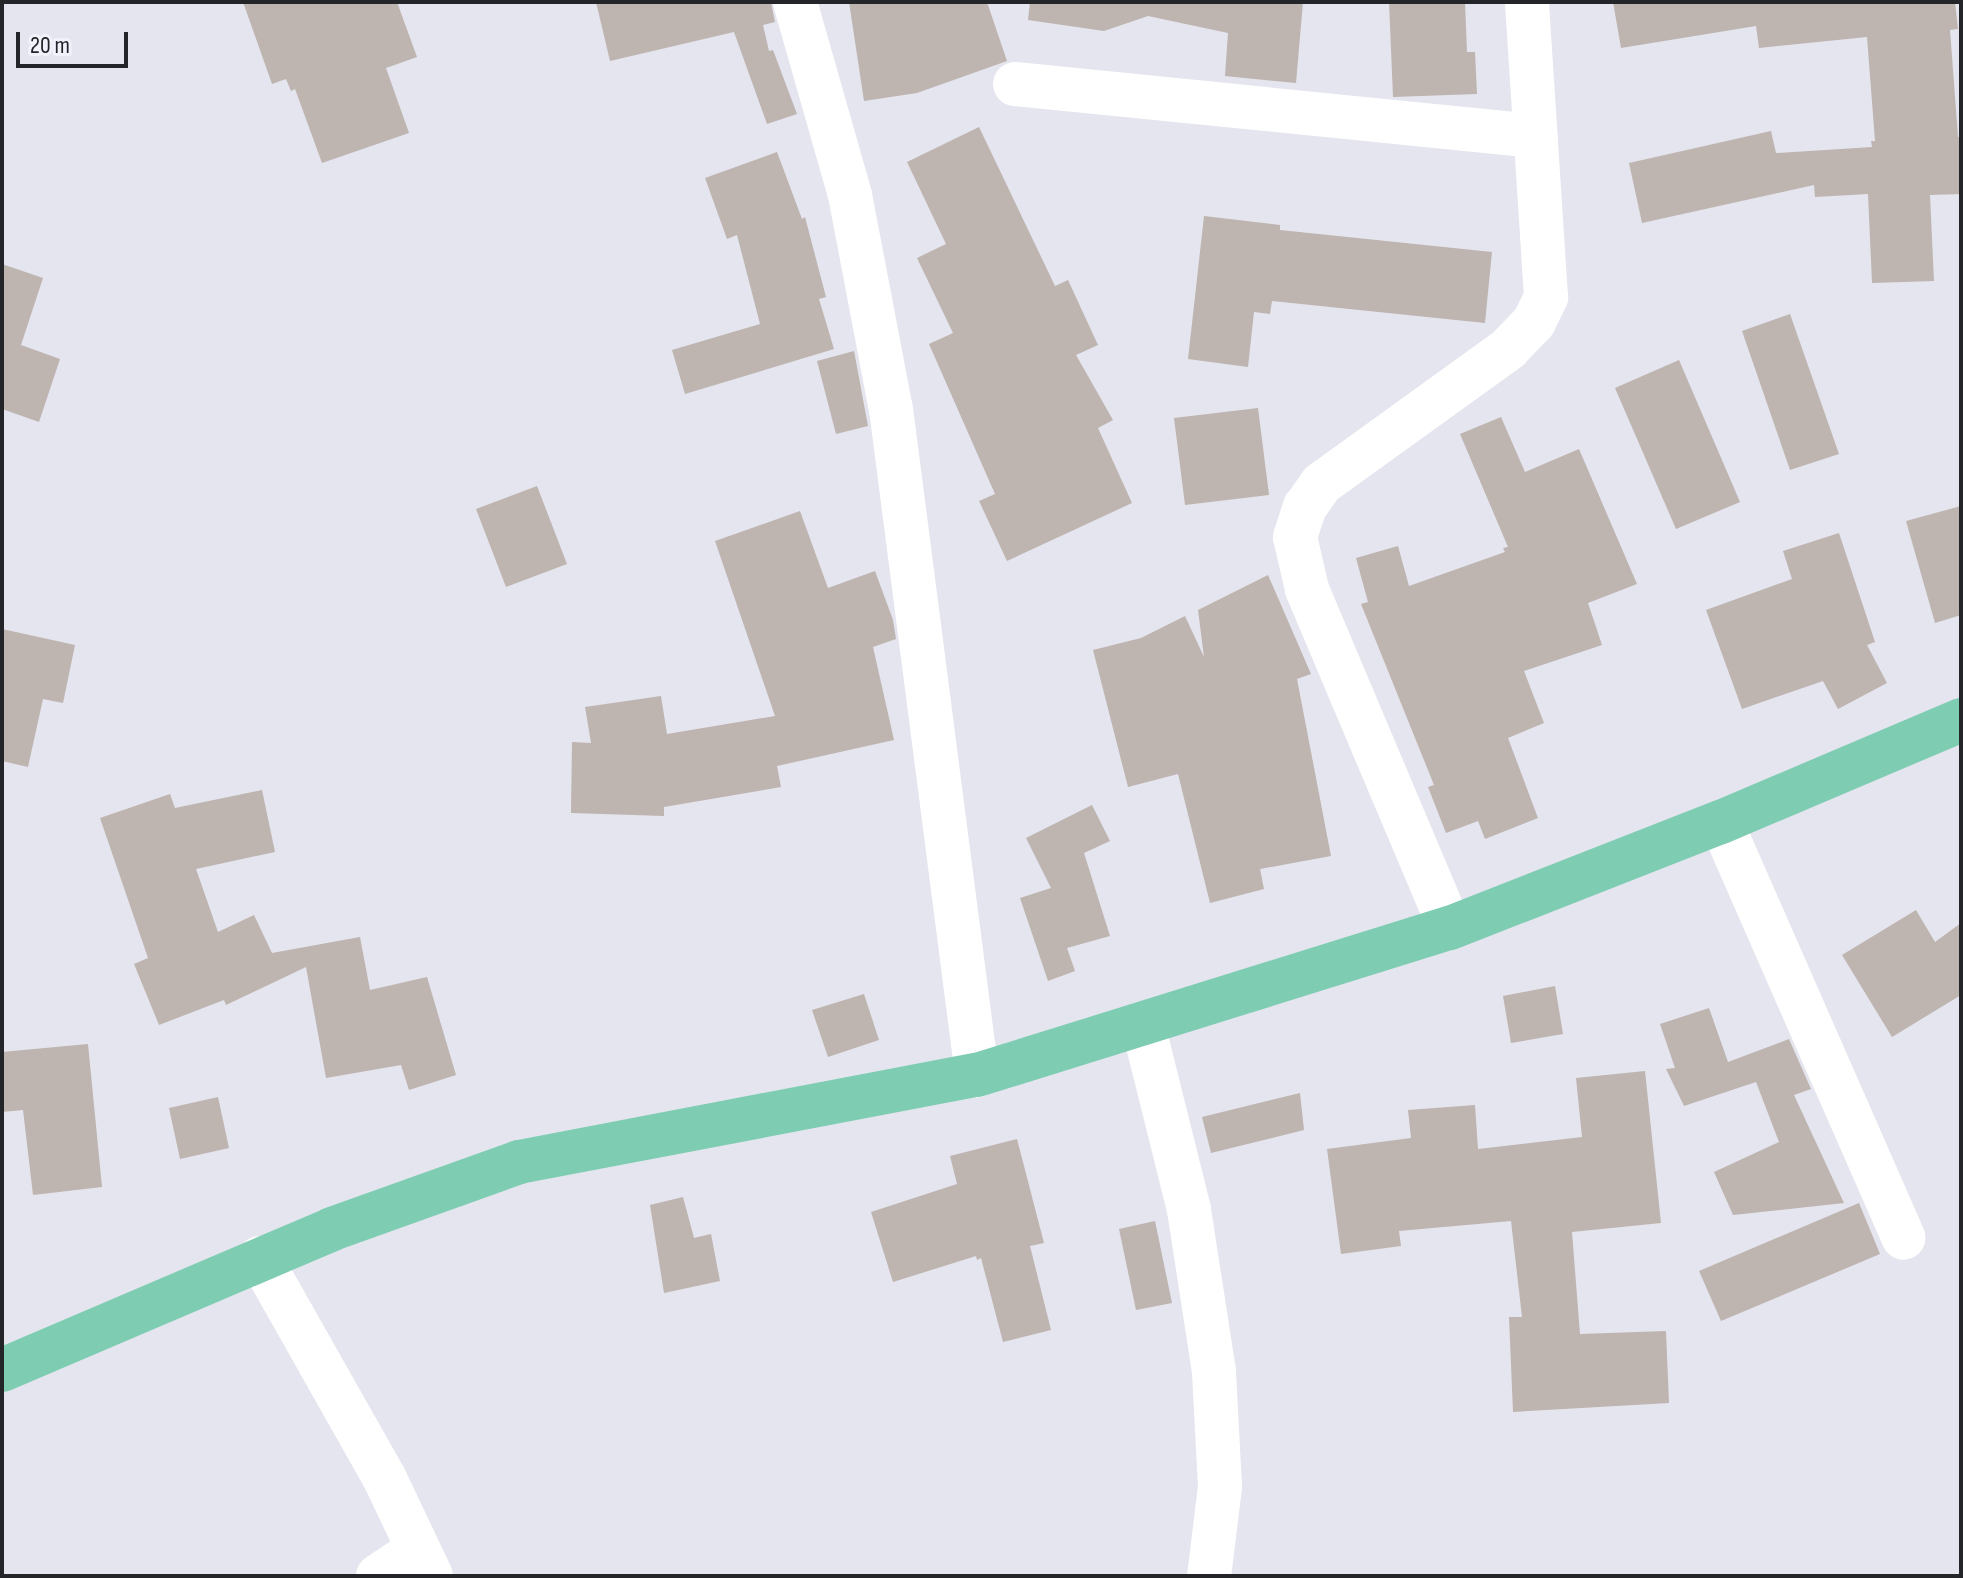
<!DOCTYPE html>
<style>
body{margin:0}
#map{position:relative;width:1963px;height:1578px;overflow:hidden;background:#e4e5ee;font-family:"Sofia Sans Condensed",sans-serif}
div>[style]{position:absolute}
.building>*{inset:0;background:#beb4b0}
.minor>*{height:44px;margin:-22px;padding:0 22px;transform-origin:22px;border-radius:22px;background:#fff}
.major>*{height:44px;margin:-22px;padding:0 22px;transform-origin:22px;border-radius:22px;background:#7ecdb2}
span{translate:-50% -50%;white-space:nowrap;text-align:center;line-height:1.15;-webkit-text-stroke:6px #f1f2fc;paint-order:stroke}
.frame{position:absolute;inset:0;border:4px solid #242528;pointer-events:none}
.scale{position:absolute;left:16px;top:32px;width:112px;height:36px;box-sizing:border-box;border:4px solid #242528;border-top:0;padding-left:10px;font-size:24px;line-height:28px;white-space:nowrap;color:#242528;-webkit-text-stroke:6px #f1f2fc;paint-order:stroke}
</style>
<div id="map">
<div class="building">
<div style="clip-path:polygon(243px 2px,397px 2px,417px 57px,386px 68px,409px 133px,322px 163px,295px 89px,291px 91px,286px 79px,272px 84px)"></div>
<div style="clip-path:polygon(596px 2px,771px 2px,775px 22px,763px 25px,769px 51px,773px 50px,797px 114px,767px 124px,734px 32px,610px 61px)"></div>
<div style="clip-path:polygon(849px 2px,987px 2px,1007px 61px,917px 93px,864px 101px)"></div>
<div style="clip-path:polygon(1030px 2px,1303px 2px,1296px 83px,1225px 76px,1228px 33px,1148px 16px,1104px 31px,1028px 20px)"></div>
<div style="clip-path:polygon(1389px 2px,1465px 2px,1467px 52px,1475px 52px,1477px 94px,1393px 97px)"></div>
<div style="clip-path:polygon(1613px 2px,1955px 2px,1958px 29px,1950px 30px,1958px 137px,1961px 137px,1961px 194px,1930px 195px,1934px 281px,1872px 283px,1868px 194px,1815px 197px,1814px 185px,1642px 223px,1629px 163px,1771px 131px,1776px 153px,1872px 147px,1871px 141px,1875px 141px,1867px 37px,1759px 48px,1756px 26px,1621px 48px)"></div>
<div style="clip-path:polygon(979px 127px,1055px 286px,1068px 280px,1098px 345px,1076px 355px,1113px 420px,1098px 428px,1132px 503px,1007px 561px,979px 501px,995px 494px,929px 344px,953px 333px,917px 258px,946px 244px,907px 162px)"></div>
<div style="clip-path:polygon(777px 152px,802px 219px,805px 217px,826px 297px,819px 299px,834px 349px,685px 394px,672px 350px,760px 324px,737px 235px,727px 239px,705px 178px)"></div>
<div style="clip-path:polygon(1204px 216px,1280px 225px,1280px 230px,1492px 252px,1485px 323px,1272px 301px,1270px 314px,1254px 312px,1248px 367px,1188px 359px)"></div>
<div style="clip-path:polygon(2px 264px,43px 278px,21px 345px,60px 359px,39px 422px,2px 409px)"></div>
<div style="clip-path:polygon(1790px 314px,1839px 454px,1790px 470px,1742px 331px)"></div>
<div style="clip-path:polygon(854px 351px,868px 426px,836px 434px,817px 361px)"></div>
<div style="clip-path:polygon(1679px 360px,1740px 502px,1676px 529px,1615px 388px)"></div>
<div style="clip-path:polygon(1258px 408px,1269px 495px,1185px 505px,1174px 418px)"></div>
<div style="clip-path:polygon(1501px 417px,1525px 472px,1579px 449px,1637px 584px,1588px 603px,1602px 645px,1524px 671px,1544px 723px,1508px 738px,1538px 818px,1485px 839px,1478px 821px,1446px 833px,1428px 787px,1434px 785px,1361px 604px,1368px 602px,1356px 558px,1398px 546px,1409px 586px,1505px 552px,1503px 548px,1508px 547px,1460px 434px)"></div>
<div style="clip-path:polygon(537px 486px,567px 564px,506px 587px,476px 509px)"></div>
<div style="clip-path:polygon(1961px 506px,1961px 615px,1935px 623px,1906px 521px)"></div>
<div style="clip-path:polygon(800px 511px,828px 588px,875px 571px,893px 620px,896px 639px,873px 647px,894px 740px,777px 766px,781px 787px,664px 807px,664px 816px,571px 813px,572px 742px,591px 743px,585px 707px,661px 696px,667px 734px,775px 716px,715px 541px)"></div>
<div style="clip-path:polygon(1839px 533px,1875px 642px,1867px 645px,1887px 683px,1838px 709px,1823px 681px,1742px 709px,1706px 610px,1792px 579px,1783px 551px)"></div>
<div style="clip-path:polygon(1268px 575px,1311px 674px,1297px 679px,1331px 856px,1260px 869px,1264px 889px,1210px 903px,1178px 774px,1128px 787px,1093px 650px,1141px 638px,1185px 616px,1204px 657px,1198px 610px)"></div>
<div style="clip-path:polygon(2px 629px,75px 645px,63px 703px,43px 699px,28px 767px,2px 761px)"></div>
<div style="clip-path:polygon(262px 790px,275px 852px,196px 869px,218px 932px,254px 915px,272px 953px,360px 937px,370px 990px,427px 977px,456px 1075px,409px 1090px,401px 1065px,326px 1078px,306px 967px,226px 1005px,224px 1000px,159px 1025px,134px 964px,148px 958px,100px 818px,170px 794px,175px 808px)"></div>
<div style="clip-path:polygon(1092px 805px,1110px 841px,1084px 853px,1110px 936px,1067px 948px,1075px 971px,1048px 981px,1020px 898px,1051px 888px,1026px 838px)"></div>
<div style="clip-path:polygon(1916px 910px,1935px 942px,1961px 923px,1961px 995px,1892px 1037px,1842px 955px)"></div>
<div style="clip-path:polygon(1555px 986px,1563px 1034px,1511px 1043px,1503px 996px)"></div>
<div style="clip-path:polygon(864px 994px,879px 1040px,828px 1057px,812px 1010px)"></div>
<div style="clip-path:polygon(1709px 1008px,1728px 1062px,1789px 1039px,1811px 1089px,1794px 1095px,1844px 1203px,1733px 1215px,1714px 1172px,1779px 1142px,1756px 1082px,1684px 1106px,1666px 1069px,1675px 1068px,1660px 1024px)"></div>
<div style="clip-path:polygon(88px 1044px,102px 1187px,33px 1195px,23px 1110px,2px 1112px,2px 1052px)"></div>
<div style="clip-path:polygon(1645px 1071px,1661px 1223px,1572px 1232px,1580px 1334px,1666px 1331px,1669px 1403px,1513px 1412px,1509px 1317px,1522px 1317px,1511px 1221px,1399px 1231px,1401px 1246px,1341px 1254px,1327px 1149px,1411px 1138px,1408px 1110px,1475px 1105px,1478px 1149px,1582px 1137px,1576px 1078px)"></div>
<div style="clip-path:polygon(1300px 1093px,1304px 1130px,1211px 1153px,1202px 1117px)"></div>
<div style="clip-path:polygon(218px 1097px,229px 1148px,180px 1159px,169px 1108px)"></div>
<div style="clip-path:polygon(1017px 1139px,1044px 1243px,1030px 1246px,1051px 1330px,1003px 1342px,981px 1258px,977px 1260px,976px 1256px,893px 1282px,871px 1212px,957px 1184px,950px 1156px)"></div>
<div style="clip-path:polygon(683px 1197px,694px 1238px,711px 1234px,720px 1281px,664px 1293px,650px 1205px)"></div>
<div style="clip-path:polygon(1859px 1203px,1880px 1254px,1721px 1321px,1699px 1271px)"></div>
<div style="clip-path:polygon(1155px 1221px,1172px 1303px,1136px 1310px,1119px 1229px)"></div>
</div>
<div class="minor">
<div style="left:795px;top:2px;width:201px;rotate:74.1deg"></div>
<div style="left:850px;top:195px;width:218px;rotate:79.2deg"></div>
<div style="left:891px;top:409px;width:672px;rotate:82.64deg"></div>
<div style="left:1015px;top:84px;width:523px;rotate:5.71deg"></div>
<div style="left:1721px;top:822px;width:454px;rotate:66.3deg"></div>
<div style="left:1450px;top:928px;width:368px;rotate:-112.9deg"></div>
<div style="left:1307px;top:589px;width:53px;rotate:-103deg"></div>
<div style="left:1295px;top:537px;width:32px;rotate:-72deg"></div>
<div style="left:1305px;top:507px;width:28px;rotate:-55deg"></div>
<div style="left:1321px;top:484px;width:231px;rotate:-35.8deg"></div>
<div style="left:1508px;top:349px;width:37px;rotate:-46deg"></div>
<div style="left:1534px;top:322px;width:28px;rotate:-64deg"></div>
<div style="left:1546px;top:297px;width:296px;rotate:-93.7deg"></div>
<div style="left:1143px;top:1025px;width:191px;rotate:76deg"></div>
<div style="left:1189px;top:1210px;width:164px;rotate:81.2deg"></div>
<div style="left:1214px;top:1372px;width:115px;rotate:87deg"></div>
<div style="left:1220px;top:1487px;width:90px;rotate:97deg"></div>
<div style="left:260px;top:1258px;width:254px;rotate:60.5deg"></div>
<div style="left:385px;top:1479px;width:107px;rotate:64.6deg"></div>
<div style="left:378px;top:1576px;width:47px;rotate:-33.7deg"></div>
</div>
<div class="major">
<div style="left:2px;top:1370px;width:359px;rotate:-23.1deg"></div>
<div style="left:332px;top:1229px;width:199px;rotate:-19.7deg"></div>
<div style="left:519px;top:1162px;width:466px;rotate:-10.8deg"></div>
<div style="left:977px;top:1075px;width:495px;rotate:-17.3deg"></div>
<div style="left:1450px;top:928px;width:291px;rotate:-21.4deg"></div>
<div style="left:1721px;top:822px;width:261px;rotate:-23deg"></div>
</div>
<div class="frame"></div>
<div class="scale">20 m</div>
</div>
